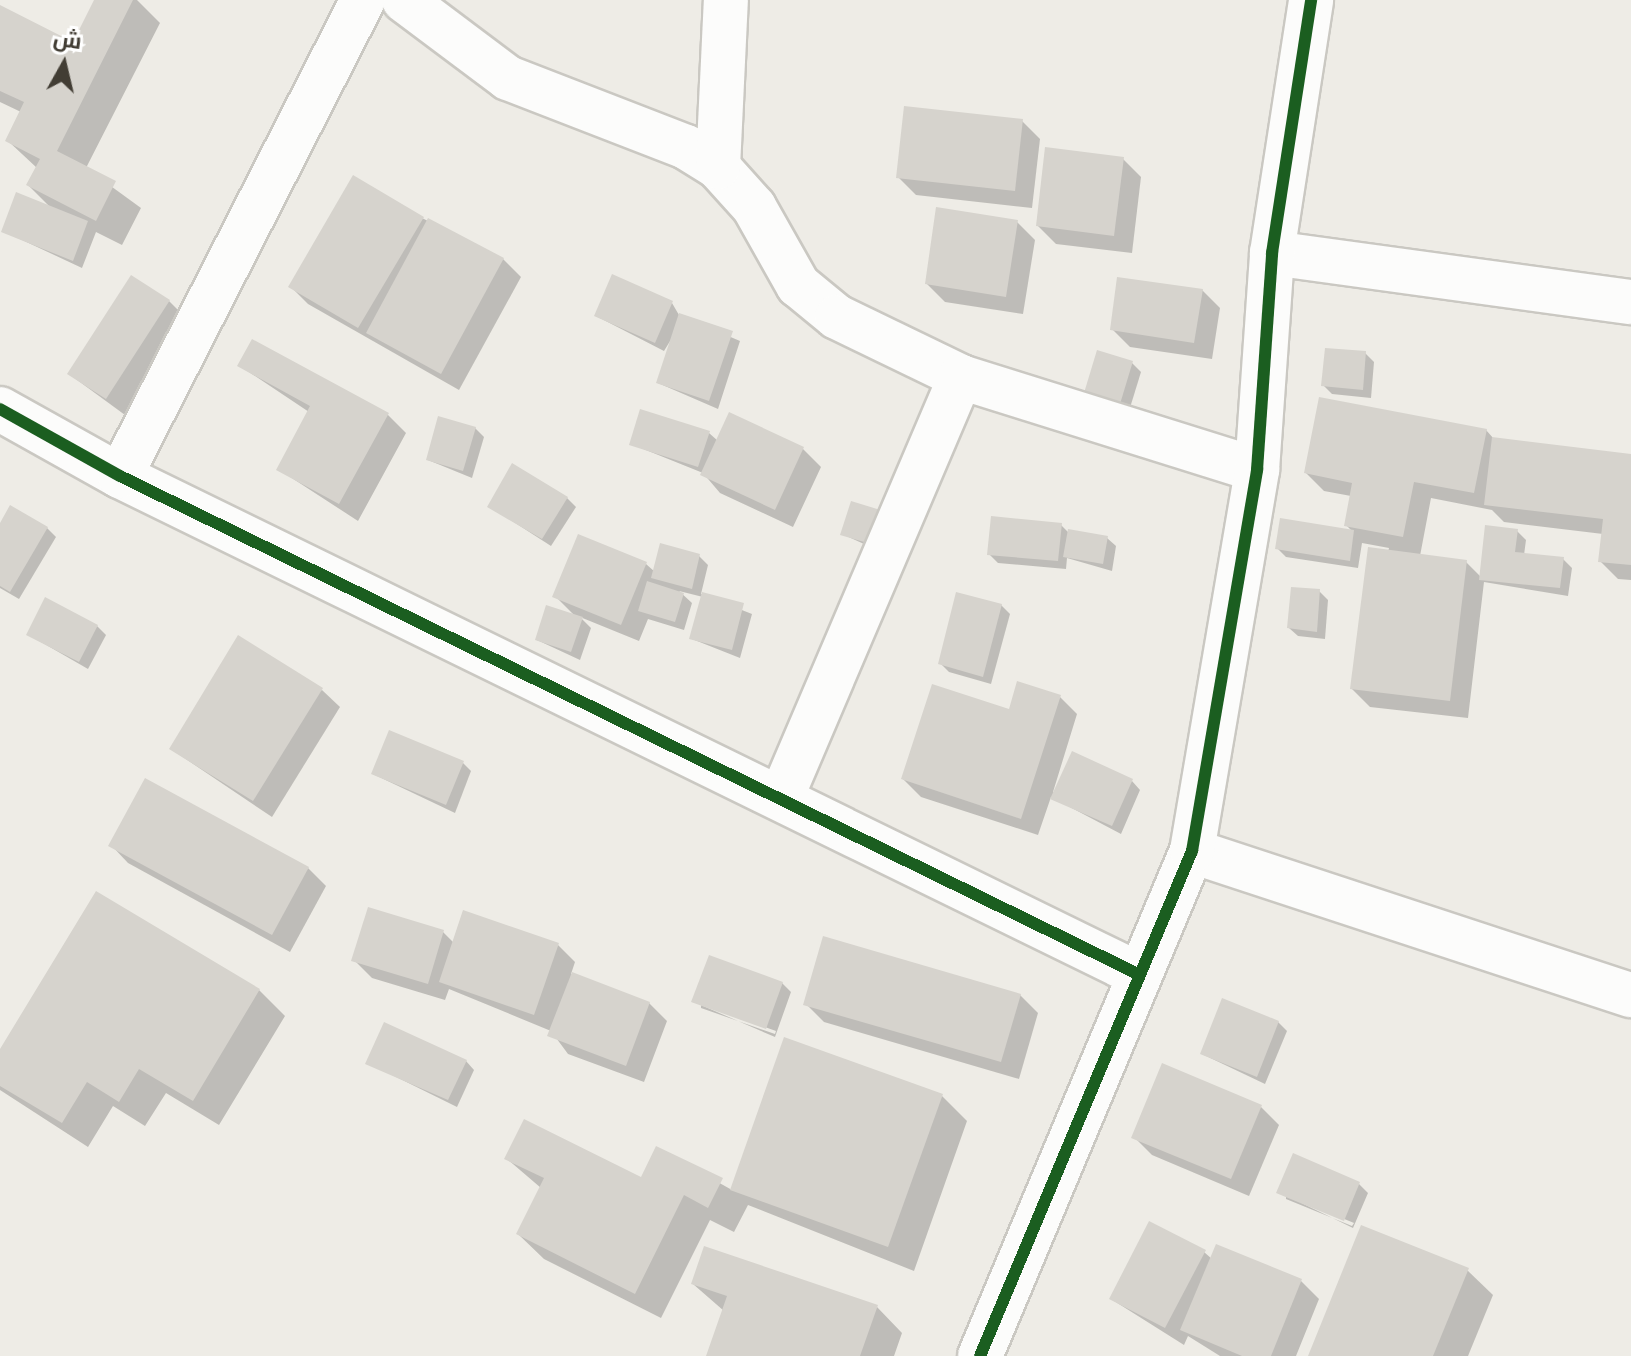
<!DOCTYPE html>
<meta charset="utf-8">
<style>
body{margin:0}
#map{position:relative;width:1631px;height:1356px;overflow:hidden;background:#eeece6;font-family:Cabin,Cairo,sans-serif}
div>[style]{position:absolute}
.shadow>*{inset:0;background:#0003}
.building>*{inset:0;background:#d6d3cd}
.roads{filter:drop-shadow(2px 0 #cac8c2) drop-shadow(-2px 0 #cac8c2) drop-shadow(0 2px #cac8c2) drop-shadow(0 -2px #cac8c2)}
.minor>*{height:44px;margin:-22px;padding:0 22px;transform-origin:22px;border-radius:22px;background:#fcfcfb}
.cycleway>*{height:12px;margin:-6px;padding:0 6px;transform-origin:6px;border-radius:6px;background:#1b5e20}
span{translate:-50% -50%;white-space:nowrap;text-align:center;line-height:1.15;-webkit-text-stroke:7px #fff;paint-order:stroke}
.north{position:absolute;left:24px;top:24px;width:80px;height:80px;-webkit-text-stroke:6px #fff;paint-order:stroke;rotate:8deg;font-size:22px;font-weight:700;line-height:32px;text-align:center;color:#423d34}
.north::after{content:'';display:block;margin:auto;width:28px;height:36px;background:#423d34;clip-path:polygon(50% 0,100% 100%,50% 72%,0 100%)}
</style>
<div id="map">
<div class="shadow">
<div style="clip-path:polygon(97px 0,137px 0,160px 23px,86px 168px,141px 208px,122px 245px,96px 232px,82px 268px,3px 231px,51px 208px,28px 185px,37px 168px,7px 140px,21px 112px,0 102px,0 7px,74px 45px)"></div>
<div style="clip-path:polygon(1022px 121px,1040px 139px,1032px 208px,916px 195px,898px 177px)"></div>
<div style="clip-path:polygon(1123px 159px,1141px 177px,1132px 253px,1056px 244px,1038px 226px)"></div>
<div style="clip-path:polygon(422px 218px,503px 259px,521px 277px,459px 390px,308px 304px,290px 286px)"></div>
<div style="clip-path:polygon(1017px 222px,1035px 240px,1023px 314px,945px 302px,927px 284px)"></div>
<div style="clip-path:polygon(1202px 290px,1220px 308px,1212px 359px,1130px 347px,1112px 329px)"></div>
<div style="clip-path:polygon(169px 301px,187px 319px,125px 415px,69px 374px)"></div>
<div style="clip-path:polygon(672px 303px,679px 315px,740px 341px,718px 409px,658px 383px,675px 333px,664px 351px,596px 316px)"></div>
<div style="clip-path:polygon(253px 342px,388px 415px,406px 433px,358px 521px,278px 469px,309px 412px,240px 366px)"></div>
<div style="clip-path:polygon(1365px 353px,1374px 362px,1371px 398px,1332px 394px,1323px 385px)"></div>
<div style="clip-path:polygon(1132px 363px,1141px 372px,1129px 411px,1095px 402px)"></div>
<div style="clip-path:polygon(730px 415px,803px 449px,821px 467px,793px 527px,720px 493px,703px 473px,631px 444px,709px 433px,718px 441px)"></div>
<div style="clip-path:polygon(475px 428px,484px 437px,472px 478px,428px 460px)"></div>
<div style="clip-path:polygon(1486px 430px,1494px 439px,1631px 456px,1631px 580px,1618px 579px,1600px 561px,1603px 534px,1504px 522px,1492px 510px,1431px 498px,1420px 556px,1466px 562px,1481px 577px,1517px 531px,1526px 540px,1524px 555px,1563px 559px,1572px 568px,1568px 596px,1484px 582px,1468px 718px,1370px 707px,1352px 689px,1389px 548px,1362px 543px,1358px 568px,1286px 557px,1277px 548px,1353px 532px,1346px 525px,1351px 496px,1324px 491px,1306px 473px)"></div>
<div style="clip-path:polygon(567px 498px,576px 507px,551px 546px,489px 506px)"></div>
<div style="clip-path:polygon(852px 503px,886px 554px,842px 534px)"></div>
<div style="clip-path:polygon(1061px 525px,1070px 534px,1107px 538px,1116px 546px,1112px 571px,1067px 558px,1066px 569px,998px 563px,989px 554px)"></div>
<div style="clip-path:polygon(0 527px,47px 528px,56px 537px,19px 599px,0 588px)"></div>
<div style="clip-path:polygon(699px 556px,708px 565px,701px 594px,752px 614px,740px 658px,692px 639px,703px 597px,679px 591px,692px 603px,684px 630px,648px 619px,639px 641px,580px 617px,591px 628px,580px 660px,537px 640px,576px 617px,555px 596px,646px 564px,655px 572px)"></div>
<div style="clip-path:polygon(1319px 591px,1328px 600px,1325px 639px,1298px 636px,1289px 628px)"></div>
<div style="clip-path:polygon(1001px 605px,1010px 614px,991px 684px,949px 672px,940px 663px)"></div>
<div style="clip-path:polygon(97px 626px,106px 635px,88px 669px,29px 635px)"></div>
<div style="clip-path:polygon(322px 690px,340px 707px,272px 817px,171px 749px)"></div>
<div style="clip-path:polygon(1059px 696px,1077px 714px,1053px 792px,1132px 781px,1140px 790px,1121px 834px,1051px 797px,1038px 835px,921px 797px,903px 779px,1010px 711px)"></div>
<div style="clip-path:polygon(463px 763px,471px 771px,455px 813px,373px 774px)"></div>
<div style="clip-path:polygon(111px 845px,308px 868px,326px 886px,290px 952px,128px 863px)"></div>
<div style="clip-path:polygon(443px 932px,454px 943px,558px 945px,575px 962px,571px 974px,649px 1003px,667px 1021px,644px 1082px,568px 1054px,551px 1031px,449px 989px,445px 1000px,372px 978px,354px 960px)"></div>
<div style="clip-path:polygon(evenodd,782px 983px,791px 992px,775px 1037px,694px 1002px,782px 983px,701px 1004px,776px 1031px,775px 1034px,701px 1008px,701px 1004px)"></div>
<div style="clip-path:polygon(259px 990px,285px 1016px,219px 1125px,166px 1093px,145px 1126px,113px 1106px,88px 1147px,0 1090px,0 1053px)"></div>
<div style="clip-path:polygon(1020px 995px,1038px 1013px,1019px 1079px,824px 1022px,806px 1004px)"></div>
<div style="clip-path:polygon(1278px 1022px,1287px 1031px,1265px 1084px,1202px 1054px)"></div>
<div style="clip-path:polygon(466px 1061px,474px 1070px,457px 1107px,368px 1063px)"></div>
<div style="clip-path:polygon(942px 1096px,967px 1121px,914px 1271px,748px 1205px,734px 1232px,710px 1220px,661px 1318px,544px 1259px,518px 1234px,541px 1188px,506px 1158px,642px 1180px,657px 1148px,732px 1190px)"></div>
<div style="clip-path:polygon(1261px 1107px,1279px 1125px,1249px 1196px,1152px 1155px,1134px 1137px)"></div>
<div style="clip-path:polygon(evenodd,1359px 1184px,1368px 1193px,1353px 1228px,1279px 1192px,1359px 1184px,1286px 1195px,1354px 1223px,1352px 1226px,1286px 1199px,1286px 1195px)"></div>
<div style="clip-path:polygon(1217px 1246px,1301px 1281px,1319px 1299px,1296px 1356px,1220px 1356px,1188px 1336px,1184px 1345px,1111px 1299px,1204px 1252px,1212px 1259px)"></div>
<div style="clip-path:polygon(1467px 1270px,1493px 1295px,1468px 1356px,1310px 1356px)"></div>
<div style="clip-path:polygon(693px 1284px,877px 1307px,902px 1333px,894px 1356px,708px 1356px,724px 1311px)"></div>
</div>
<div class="building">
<div style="clip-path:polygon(94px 0,133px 0,57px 151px,116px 181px,96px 221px,26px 185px,40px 159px,5px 141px,24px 102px,0 91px,0 5px,73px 42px)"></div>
<div style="clip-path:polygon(904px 106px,1023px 119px,1015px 191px,896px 178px)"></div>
<div style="clip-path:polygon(1045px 147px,1124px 157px,1114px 236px,1036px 226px)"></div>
<div style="clip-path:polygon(353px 175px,424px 217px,358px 328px,288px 287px)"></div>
<div style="clip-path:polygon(16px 192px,88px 221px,73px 261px,1px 232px)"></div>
<div style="clip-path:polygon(936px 207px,1018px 220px,1006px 297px,925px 284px)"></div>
<div style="clip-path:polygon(428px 218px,504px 258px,441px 374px,366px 333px)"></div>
<div style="clip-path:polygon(612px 274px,673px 301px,655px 343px,594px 316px)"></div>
<div style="clip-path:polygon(131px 275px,170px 300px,106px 399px,67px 374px)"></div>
<div style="clip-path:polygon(1117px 277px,1203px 289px,1194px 343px,1110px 330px)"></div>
<div style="clip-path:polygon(679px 313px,733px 331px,709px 401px,656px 383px)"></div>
<div style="clip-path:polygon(252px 339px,389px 413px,339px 504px,276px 470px,310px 406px,237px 366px)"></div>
<div style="clip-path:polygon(1325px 348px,1366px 351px,1363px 390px,1321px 386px)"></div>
<div style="clip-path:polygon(1097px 350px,1133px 361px,1120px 404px,1084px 393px)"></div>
<div style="clip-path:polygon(1319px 397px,1487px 429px,1474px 493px,1414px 482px,1403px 537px,1344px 526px,1352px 483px,1304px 473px)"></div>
<div style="clip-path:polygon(640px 409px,710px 431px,698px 467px,629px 445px)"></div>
<div style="clip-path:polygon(729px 412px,804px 447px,775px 510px,700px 475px)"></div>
<div style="clip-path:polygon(438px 416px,476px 427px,463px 471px,426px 460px)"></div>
<div style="clip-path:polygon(1492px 437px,1631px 454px,1631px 565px,1598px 562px,1603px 519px,1484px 505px)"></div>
<div style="clip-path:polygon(512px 463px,568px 497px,542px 539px,487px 507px)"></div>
<div style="clip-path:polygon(851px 501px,887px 512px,878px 546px,840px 535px)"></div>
<div style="clip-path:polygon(10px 505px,48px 527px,10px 592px,0 586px,0 523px)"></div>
<div style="clip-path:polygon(991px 516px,1062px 523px,1058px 561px,987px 555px)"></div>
<div style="clip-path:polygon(1280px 518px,1354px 530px,1350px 561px,1275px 549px)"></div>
<div style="clip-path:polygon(1485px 525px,1518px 529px,1515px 552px,1564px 557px,1560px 588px,1479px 580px)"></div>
<div style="clip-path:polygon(1068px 529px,1108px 536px,1103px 564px,1063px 557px)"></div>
<div style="clip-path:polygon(578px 534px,647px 562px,621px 625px,552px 597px)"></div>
<div style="clip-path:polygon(660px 543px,700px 554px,692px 589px,651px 578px)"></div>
<div style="clip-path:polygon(1368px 547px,1467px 560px,1450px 701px,1350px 689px)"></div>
<div style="clip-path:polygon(647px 581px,684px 593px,675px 622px,638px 611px)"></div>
<div style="clip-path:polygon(1291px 587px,1320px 589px,1317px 632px,1287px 628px)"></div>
<div style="clip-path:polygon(702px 592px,744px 603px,732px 650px,689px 639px)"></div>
<div style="clip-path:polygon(956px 592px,1002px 604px,983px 677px,938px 664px)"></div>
<div style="clip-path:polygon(45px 597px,98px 625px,79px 662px,26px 635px)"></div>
<div style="clip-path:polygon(546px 605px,583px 617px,571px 652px,535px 640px)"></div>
<div style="clip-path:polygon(238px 635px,323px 688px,253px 801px,169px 749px)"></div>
<div style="clip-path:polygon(1017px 681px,1061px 695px,1021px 819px,901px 779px,932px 684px,1009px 709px)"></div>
<div style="clip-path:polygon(389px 730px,464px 761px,446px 805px,371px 774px)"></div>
<div style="clip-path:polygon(1072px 751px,1133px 779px,1112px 826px,1050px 799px)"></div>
<div style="clip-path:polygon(145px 778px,309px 867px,272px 935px,108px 846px)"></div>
<div style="clip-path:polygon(96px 891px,260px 989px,193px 1101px,139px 1069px,119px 1102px,87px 1082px,62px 1123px,0 1086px,0 1049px)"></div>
<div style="clip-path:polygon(368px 907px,444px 930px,428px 984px,351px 961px)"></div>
<div style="clip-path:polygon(463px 910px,559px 943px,534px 1015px,439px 982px)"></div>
<div style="clip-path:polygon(823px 936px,1021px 994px,1001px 1062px,803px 1005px)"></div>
<div style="clip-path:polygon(709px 955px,783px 982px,766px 1029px,691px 1002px)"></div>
<div style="clip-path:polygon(572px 972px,650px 1002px,626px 1066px,547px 1036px)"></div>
<div style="clip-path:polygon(1222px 998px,1279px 1021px,1257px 1077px,1200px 1054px)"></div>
<div style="clip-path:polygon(384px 1022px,467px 1060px,448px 1100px,365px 1064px)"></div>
<div style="clip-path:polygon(784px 1037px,943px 1094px,888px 1247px,730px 1190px)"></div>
<div style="clip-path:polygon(1162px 1063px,1262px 1105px,1231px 1179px,1131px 1138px)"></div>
<div style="clip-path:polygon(524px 1119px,641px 1177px,656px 1146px,723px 1178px,708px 1208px,684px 1195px,635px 1294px,516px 1234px,544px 1178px,504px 1159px)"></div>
<div style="clip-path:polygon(1293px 1153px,1360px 1182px,1344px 1221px,1276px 1193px)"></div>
<div style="clip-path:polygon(1149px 1221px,1206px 1250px,1165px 1328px,1109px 1299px)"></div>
<div style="clip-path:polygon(1361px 1225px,1469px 1268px,1433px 1356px,1308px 1356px)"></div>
<div style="clip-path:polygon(1216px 1244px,1302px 1279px,1271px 1356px,1242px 1356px,1180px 1330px)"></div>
<div style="clip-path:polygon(704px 1246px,878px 1305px,860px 1356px,706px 1356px,727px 1296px,691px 1284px)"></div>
</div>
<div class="roads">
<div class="minor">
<div style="left:404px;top:0;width:130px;rotate:36.9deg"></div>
<div style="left:508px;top:78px;width:191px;rotate:21.2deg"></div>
<div style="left:686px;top:147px;width:38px;rotate:32deg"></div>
<div style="left:718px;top:167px;width:54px;rotate:48deg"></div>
<div style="left:754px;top:207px;width:90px;rotate:60.6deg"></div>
<div style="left:798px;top:285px;width:50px;rotate:39.4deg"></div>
<div style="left:837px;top:317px;width:138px;rotate:25.8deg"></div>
<div style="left:961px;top:377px;width:310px;rotate:17.4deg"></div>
<div style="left:718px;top:167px;width:167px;rotate:-87.3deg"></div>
<div style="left:1272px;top:253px;width:362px;rotate:7.8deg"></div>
<div style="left:0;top:409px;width:137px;rotate:29.2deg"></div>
<div style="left:120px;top:476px;width:1131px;rotate:26.07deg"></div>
<div style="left:120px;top:476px;width:534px;rotate:-62.96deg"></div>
<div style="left:781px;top:798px;width:458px;rotate:-66.9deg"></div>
<div style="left:1192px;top:851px;width:462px;rotate:18.2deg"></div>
<div style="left:980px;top:1356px;width:548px;rotate:-67.23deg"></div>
<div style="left:1192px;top:851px;width:387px;rotate:-80.3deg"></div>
<div style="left:1257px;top:470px;width:218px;rotate:-86deg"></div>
<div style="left:1272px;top:253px;width:256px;rotate:-81.2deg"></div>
</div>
</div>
<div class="cycleway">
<div style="left:0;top:409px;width:137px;rotate:29.2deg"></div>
<div style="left:120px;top:476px;width:1131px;rotate:26.07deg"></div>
<div style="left:980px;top:1356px;width:548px;rotate:-67.23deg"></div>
<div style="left:1192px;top:851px;width:387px;rotate:-80.3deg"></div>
<div style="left:1257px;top:470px;width:218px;rotate:-86deg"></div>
<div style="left:1272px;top:253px;width:256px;rotate:-81.2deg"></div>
</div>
<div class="north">ش</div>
</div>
